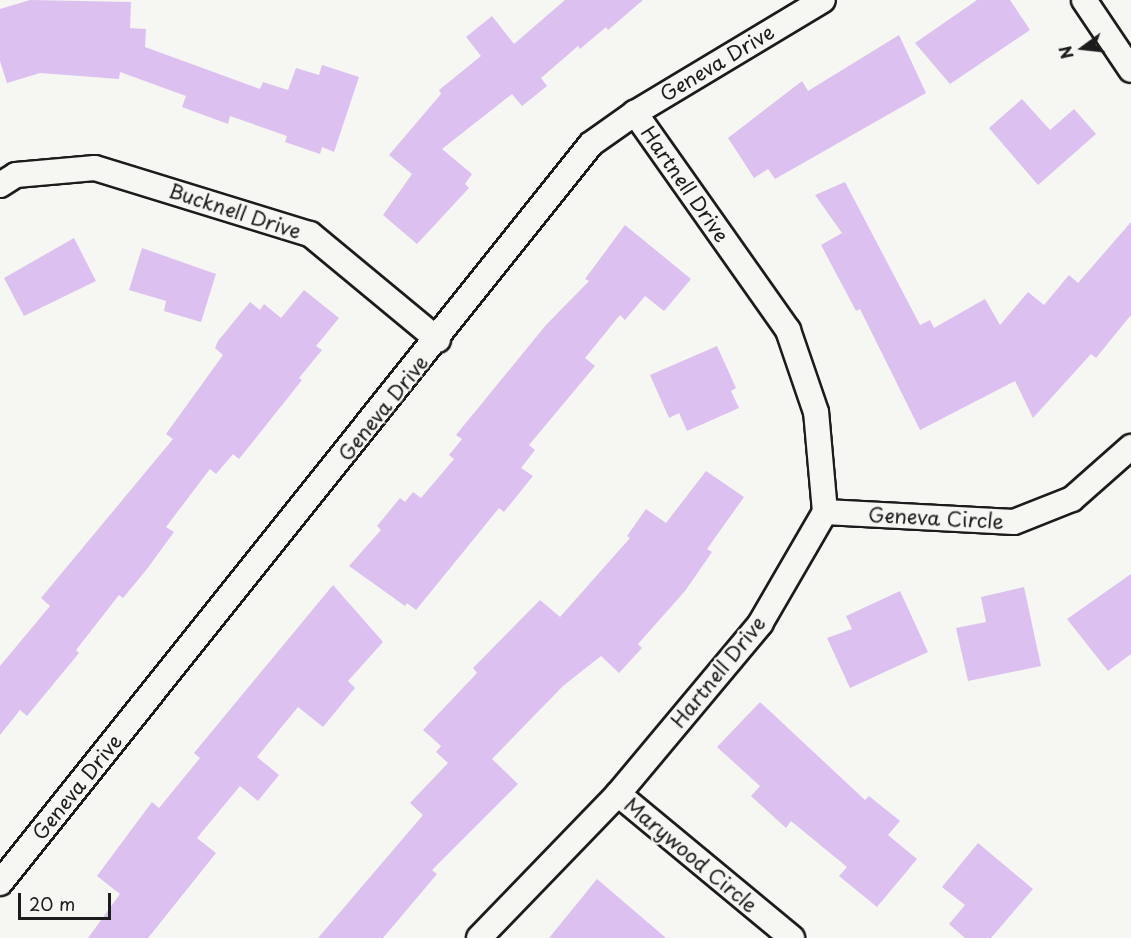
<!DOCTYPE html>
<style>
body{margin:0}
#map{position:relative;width:1131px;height:938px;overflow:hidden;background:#f6f6f2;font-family:"Playpen Sans",sans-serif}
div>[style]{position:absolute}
.building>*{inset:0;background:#dcc1f0}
.roads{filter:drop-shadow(2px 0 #1c1c1c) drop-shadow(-2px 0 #1c1c1c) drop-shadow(0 2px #1c1c1c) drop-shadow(0 -2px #1c1c1c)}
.street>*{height:24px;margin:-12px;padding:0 12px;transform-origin:12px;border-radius:12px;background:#f6f6f2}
span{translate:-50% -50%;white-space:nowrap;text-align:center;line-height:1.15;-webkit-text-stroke:4.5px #f6f6f2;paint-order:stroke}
.street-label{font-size:20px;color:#1c1c1c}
.north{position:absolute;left:1053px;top:18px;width:60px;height:60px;-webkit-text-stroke:4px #f6f6f2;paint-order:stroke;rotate:255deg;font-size:16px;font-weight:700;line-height:24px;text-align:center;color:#1c1c1c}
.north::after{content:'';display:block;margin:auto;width:21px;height:27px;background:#1c1c1c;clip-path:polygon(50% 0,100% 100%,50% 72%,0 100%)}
.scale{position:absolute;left:18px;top:893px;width:93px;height:27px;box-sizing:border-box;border:3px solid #1c1c1c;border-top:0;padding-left:8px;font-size:18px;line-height:21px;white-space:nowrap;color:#1c1c1c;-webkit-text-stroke:4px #f6f6f2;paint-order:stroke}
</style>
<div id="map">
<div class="building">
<div style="clip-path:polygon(30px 0,131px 2px,130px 28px,146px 29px,145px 47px,260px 89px,263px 82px,288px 90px,296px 68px,319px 75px,322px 65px,359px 77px,334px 152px,322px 147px,320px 154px,285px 142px,287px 136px,230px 116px,228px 124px,182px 107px,186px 96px,120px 72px,119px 79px,40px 73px,7px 83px,0 61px,0 9px)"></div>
<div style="clip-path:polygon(565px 0,643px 0,608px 30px,606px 27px,580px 49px,578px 46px,541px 78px,547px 86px,522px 106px,512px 94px,442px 149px,472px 174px,465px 184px,469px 188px,417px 244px,383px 215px,412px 174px,389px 155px,441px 94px,439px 90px,481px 56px,466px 37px,492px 16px,514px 44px)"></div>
<div style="clip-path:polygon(977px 0,1010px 0,1030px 30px,950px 84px,915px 43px)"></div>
<div style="clip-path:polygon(899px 35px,926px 93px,775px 179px,768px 169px,754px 178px,728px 138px,802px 81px,808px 91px)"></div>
<div style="clip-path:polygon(1022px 99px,1050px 130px,1074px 109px,1096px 134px,1038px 185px,989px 128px)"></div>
<div style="clip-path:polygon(845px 182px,920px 325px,930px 320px,934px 328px,985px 299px,1000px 325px,1028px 292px,1044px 305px,1069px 275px,1078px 283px,1131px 222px,1131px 315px,1096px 358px,1091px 354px,1033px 418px,1015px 381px,920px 430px,860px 309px,856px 311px,821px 245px,842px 233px,815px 195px)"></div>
<div style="clip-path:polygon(625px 225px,691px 279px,664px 311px,645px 296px,625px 320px,620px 315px,585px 358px,595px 366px,529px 445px,535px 450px,521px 468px,533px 476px,504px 512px,499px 508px,416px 610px,407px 603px,405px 606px,349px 566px,381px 530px,377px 526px,400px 498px,405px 502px,413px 492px,421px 498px,454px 459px,449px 455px,462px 439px,456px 435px,546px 325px,589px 281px,585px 279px)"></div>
<div style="clip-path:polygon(74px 238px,96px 281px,24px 316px,4px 278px)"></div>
<div style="clip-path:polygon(142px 248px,216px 274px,201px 322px,164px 311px,166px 301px,129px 290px)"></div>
<div style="clip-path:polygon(304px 290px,339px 318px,316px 346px,322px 350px,299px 378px,302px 380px,239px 459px,233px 454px,216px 474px,210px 469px,166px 527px,174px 532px,147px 569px,123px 598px,119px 595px,76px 650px,79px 653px,27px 716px,20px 710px,0 735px,0 666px,50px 606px,41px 598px,173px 439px,166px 434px,223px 355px,215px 348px,218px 341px,250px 302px,260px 310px,264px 304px,281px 318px)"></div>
<div style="clip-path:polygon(717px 346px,736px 388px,731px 391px,739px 408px,687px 431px,679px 413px,669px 418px,650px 375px)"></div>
<div style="clip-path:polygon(706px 471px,744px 497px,707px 549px,712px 552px,685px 591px,638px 644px,642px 648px,619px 673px,601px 656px,563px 686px,492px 759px,518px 784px,432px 870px,437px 874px,383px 938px,318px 938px,423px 815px,410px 803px,448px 763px,436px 752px,441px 746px,423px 730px,477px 673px,473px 668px,540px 600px,560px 617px,630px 538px,627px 536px,646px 509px,666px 523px)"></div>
<div style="clip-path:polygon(1131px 574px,1131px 654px,1108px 671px,1067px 619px)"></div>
<div style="clip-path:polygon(333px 585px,383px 642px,348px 681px,355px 688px,323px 727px,298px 707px,257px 757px,279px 775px,258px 801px,240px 786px,197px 838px,216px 853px,148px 938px,88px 938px,120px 894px,97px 876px,152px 802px,159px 808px,200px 758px,194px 753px)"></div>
<div style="clip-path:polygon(1024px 587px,1041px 666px,968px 681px,956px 628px,986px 622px,981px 597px)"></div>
<div style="clip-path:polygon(900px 591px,928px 652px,850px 688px,827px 638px,852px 629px,846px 616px)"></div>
<div style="clip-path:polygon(760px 702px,865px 800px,869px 796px,900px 821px,888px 835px,917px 859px,877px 907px,839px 876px,847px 867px,791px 821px,786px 828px,751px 796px,760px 786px,717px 747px)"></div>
<div style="clip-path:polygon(978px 843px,1033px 889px,991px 938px,965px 938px,949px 924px,965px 905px,942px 887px)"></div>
<div style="clip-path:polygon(597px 879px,666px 938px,549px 938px)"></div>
</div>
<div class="roads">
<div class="street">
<div style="left:1084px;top:0;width:84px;rotate:56.1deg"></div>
<div style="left:0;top:185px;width:19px;rotate:-32deg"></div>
<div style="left:16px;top:175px;width:79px;rotate:-5.1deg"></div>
<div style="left:95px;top:168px;width:225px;rotate:17.1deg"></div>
<div style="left:310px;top:234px;width:166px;rotate:39.6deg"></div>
<div style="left:825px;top:512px;width:189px;rotate:3deg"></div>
<div style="left:1014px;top:522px;width:62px;rotate:-21.6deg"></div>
<div style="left:1072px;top:499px;width:79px;rotate:-41.4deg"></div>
<div style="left:618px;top:794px;width:226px;rotate:39.6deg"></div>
<div style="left:0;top:883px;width:946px;rotate:-51.35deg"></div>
<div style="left:591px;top:144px;width:54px;rotate:-35.2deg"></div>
<div style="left:635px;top:113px;width:219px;rotate:-31deg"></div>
<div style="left:479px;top:938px;width:200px;rotate:-46deg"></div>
<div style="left:618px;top:794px;width:222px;rotate:-50.1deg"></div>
<div style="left:760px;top:624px;width:129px;rotate:-59.9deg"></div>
<div style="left:825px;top:512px;width:100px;rotate:-95.1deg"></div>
<div style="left:816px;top:412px;width:87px;rotate:-108.9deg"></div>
<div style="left:788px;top:330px;width:266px;rotate:-125.2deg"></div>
</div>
</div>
<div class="street-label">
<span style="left:717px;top:63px;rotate:-31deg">Geneva Drive</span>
<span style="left:685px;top:184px;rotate:55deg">Hartnell Drive</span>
<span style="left:235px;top:211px;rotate:18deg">Bucknell Drive</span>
<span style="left:383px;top:408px;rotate:-51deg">Geneva Drive</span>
<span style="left:936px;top:518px;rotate:3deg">Geneva Circle</span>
<span style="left:718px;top:672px;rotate:-51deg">Hartnell Drive</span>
<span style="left:77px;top:787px;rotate:-51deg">Geneva Drive</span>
<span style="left:691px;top:855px;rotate:40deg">Marywood Circle</span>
</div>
<div class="north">N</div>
<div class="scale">20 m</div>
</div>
